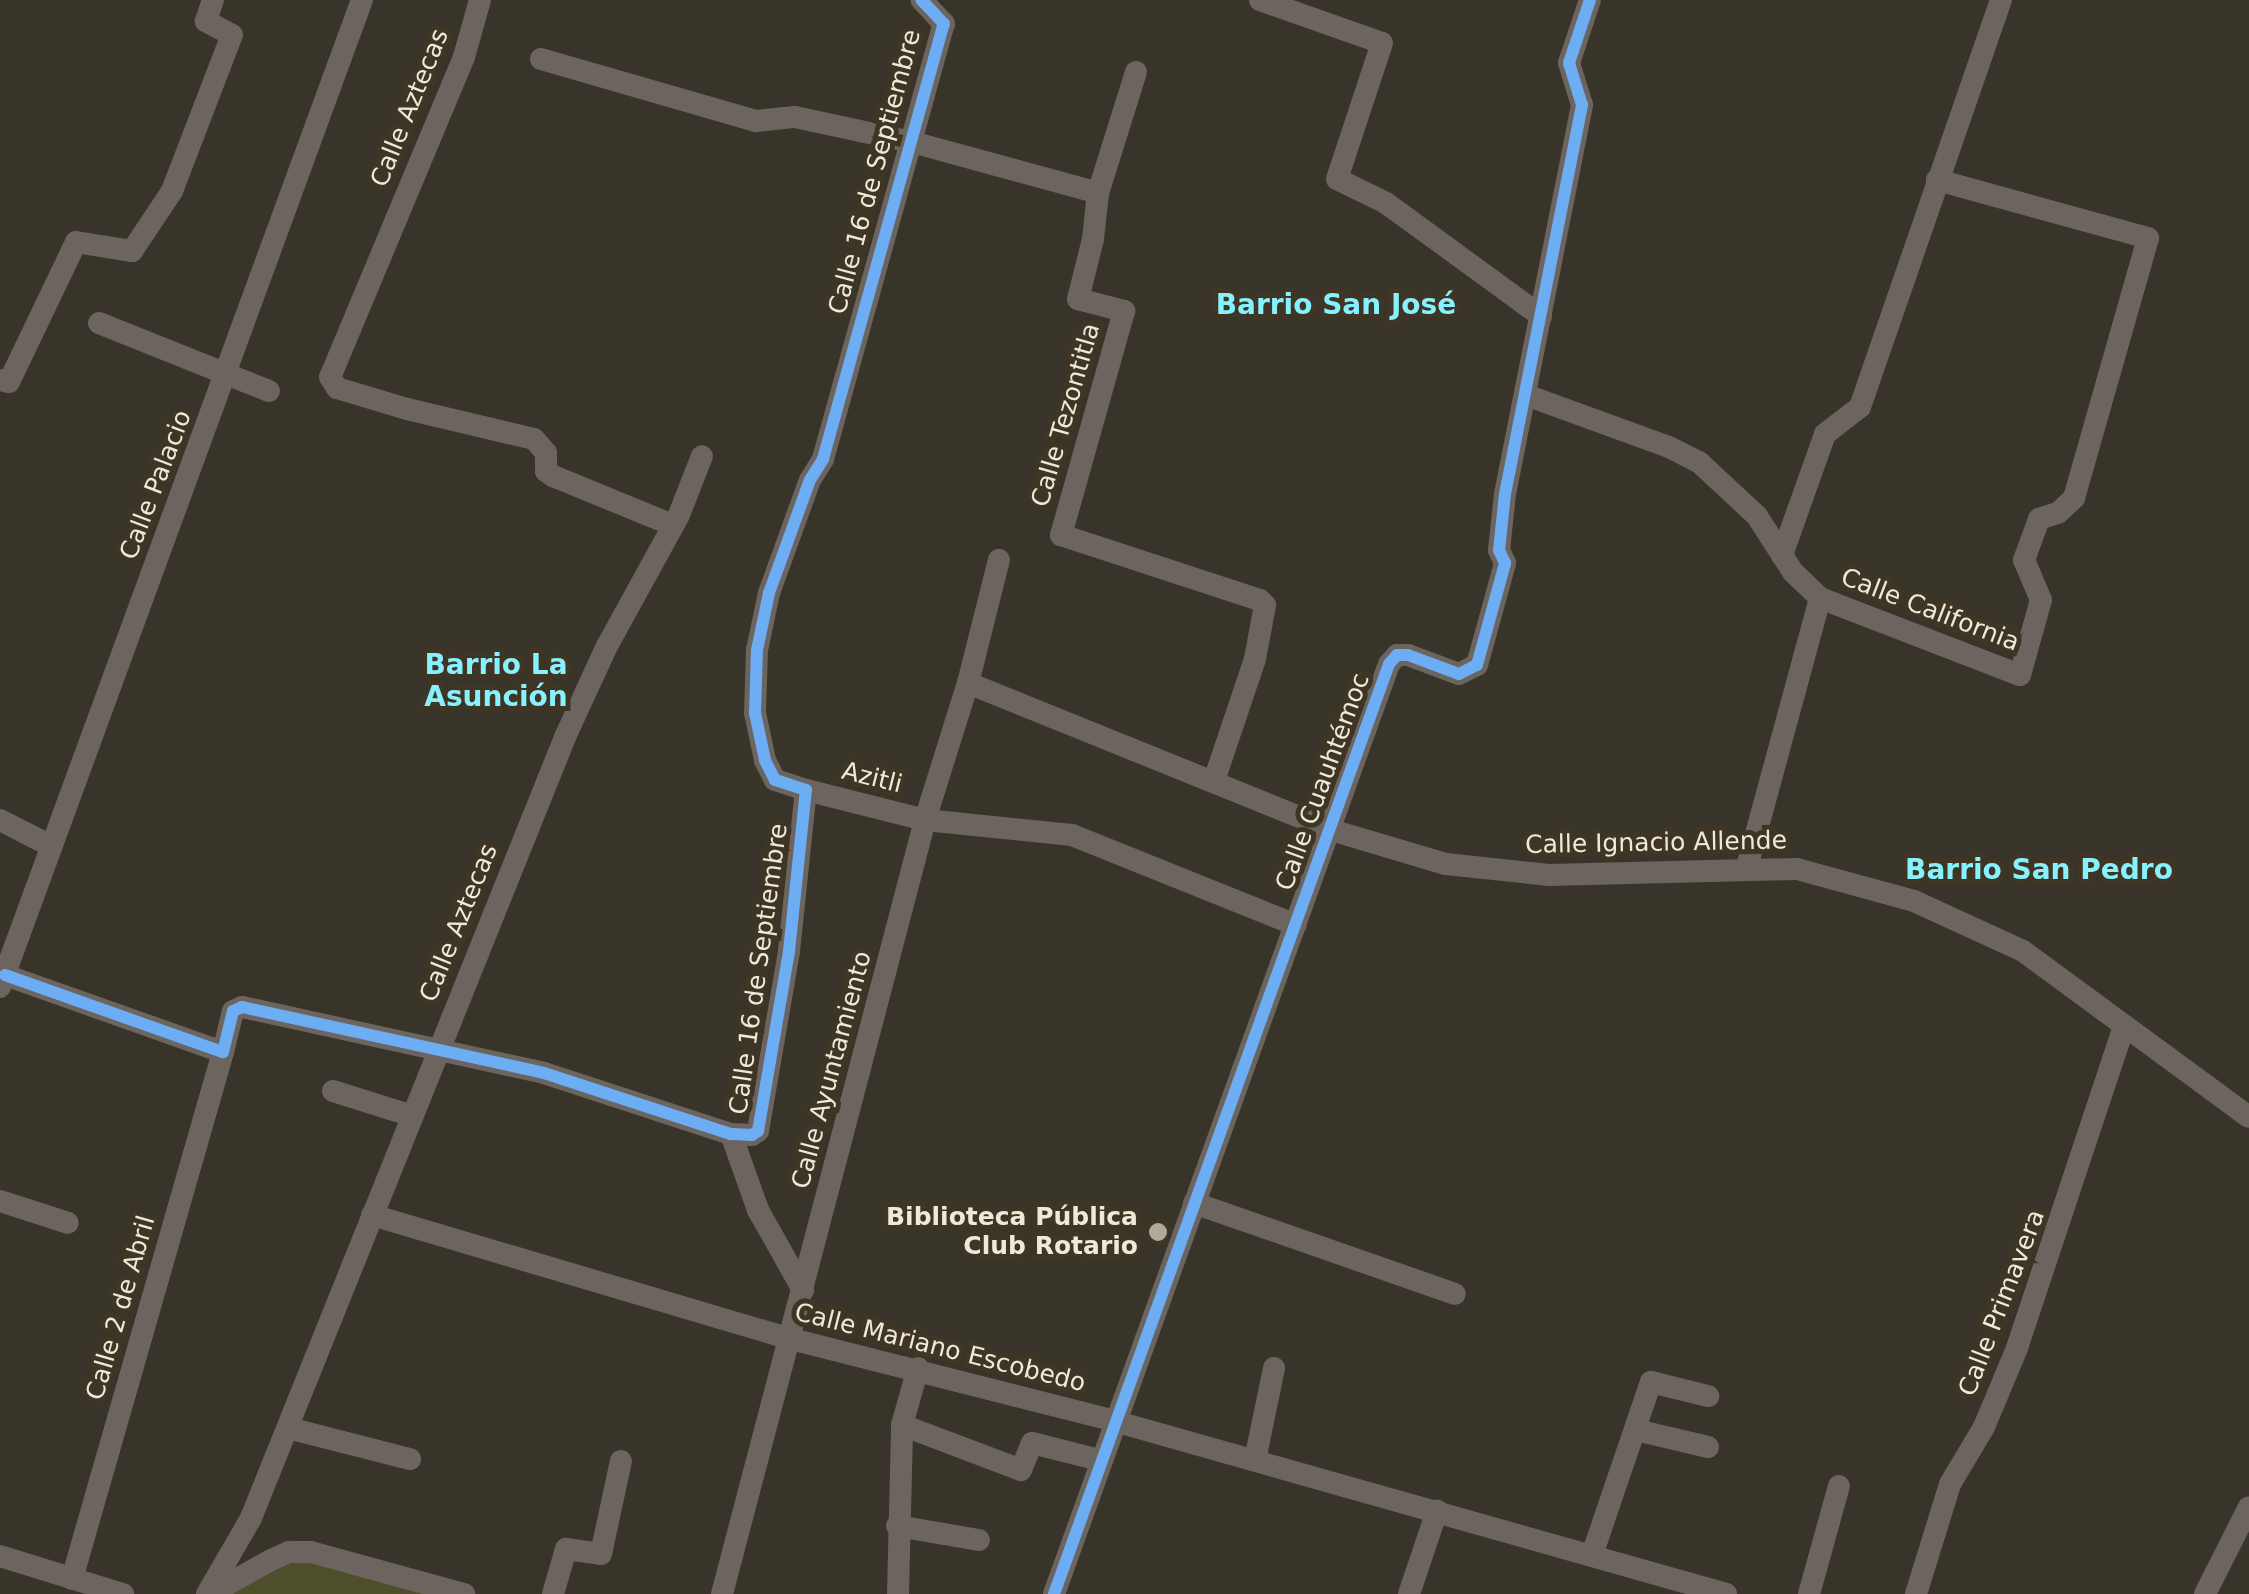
<!DOCTYPE html>
<meta charset="utf-8">
<style>
body{margin:0}
#map{position:relative;width:2249px;height:1594px;overflow:hidden;background:#39342a;font-family:"DejaVu Sans",sans-serif}
div>[style]{position:absolute}
.green>*{inset:0;background:#4e4e2b}
.street>*{height:22px;margin:-11px;padding:0 11px;transform-origin:11px;border-radius:11px;background:#6c645f}
.cycleway>*{height:12px;margin:-6px;padding:0 6px;transform-origin:6px;border-radius:6px;background:#6dadf4}
.dots>*{width:28px;height:28px;translate:-50% -50%;box-sizing:border-box;border:5px solid #3f3524;border-radius:50%}
span{translate:-50% -50%;white-space:nowrap;text-align:center;line-height:1.15;-webkit-text-stroke:10px #3f3524;paint-order:stroke}
.street-label{font-size:25px;color:#eee8dd}
.poi-label{font-size:25px;color:#eee8dd;font-weight:700}
.right{translate:-100% -50%;text-align:right}
.neighbourhood-label{font-size:28px;color:#87f1fe;font-weight:700}
</style>
<div id="map">
<div class="green">
<div style="clip-path:polygon(290px 1558px,449px 1594px,221px 1594px)"></div>
</div>
<div class="street">
<div style="left:480px;top:0;width:59px;rotate:105.7deg"></div>
<div style="left:464px;top:57px;width:347px;rotate:112.7deg"></div>
<div style="left:330px;top:377px;width:13px;rotate:58deg"></div>
<div style="left:337px;top:388px;width:73px;rotate:16.7deg"></div>
<div style="left:407px;top:409px;width:130px;rotate:13.3deg"></div>
<div style="left:534px;top:439px;width:18px;rotate:49deg"></div>
<div style="left:546px;top:453px;width:18px;rotate:90deg"></div>
<div style="left:546px;top:471px;width:9px;rotate:36deg"></div>
<div style="left:553px;top:476px;width:126px;rotate:22.3deg"></div>
<div style="left:1260px;top:0;width:129px;rotate:19.4deg"></div>
<div style="left:1382px;top:43px;width:143px;rotate:108.3deg"></div>
<div style="left:1337px;top:179px;width:55px;rotate:26.1deg"></div>
<div style="left:1386px;top:203px;width:192px;rotate:36.1deg"></div>
<div style="left:541px;top:59px;width:224px;rotate:16.1deg"></div>
<div style="left:756px;top:121px;width:39px;rotate:-6deg"></div>
<div style="left:795px;top:117px;width:120px;rotate:12.1deg"></div>
<div style="left:912px;top:142px;width:193px;rotate:15.3deg"></div>
<div style="left:1136px;top:72px;width:127px;rotate:107.4deg"></div>
<div style="left:1098px;top:193px;width:46px;rotate:96.2deg"></div>
<div style="left:1093px;top:239px;width:62px;rotate:104deg"></div>
<div style="left:1078px;top:299px;width:48px;rotate:14.6deg"></div>
<div style="left:1124px;top:311px;width:233px;rotate:105.7deg"></div>
<div style="left:1061px;top:535px;width:209px;rotate:18.1deg"></div>
<div style="left:1260px;top:600px;width:7px;rotate:45deg"></div>
<div style="left:1265px;top:605px;width:55px;rotate:100.5deg"></div>
<div style="left:1255px;top:659px;width:129px;rotate:108.6deg"></div>
<div style="left:99px;top:323px;width:183px;rotate:21.8deg"></div>
<div style="left:0;top:380px;width:9px;rotate:13deg"></div>
<div style="left:9px;top:382px;width:155px;rotate:-64.4deg"></div>
<div style="left:76px;top:242px;width:57px;rotate:9.1deg"></div>
<div style="left:132px;top:251px;width:72px;rotate:-56.3deg"></div>
<div style="left:172px;top:191px;width:167px;rotate:-69deg"></div>
<div style="left:232px;top:35px;width:30px;rotate:-152deg"></div>
<div style="left:206px;top:21px;width:22px;rotate:-72deg"></div>
<div style="left:1526px;top:395px;width:152px;rotate:20deg"></div>
<div style="left:1669px;top:447px;width:35px;rotate:27deg"></div>
<div style="left:1700px;top:463px;width:78px;rotate:42.9deg"></div>
<div style="left:1757px;top:516px;width:67px;rotate:57.3deg"></div>
<div style="left:1793px;top:572px;width:37px;rotate:44deg"></div>
<div style="left:1820px;top:598px;width:214px;rotate:21.1deg"></div>
<div style="left:2020px;top:675px;width:78px;rotate:-74.4deg"></div>
<div style="left:2041px;top:600px;width:43px;rotate:-113deg"></div>
<div style="left:2024px;top:560px;width:44px;rotate:-69.9deg"></div>
<div style="left:2039px;top:519px;width:20px;rotate:-18deg"></div>
<div style="left:2058px;top:513px;width:22px;rotate:-43deg"></div>
<div style="left:2074px;top:498px;width:270px;rotate:-74.1deg"></div>
<div style="left:2148px;top:238px;width:219px;rotate:-164.6deg"></div>
<div style="left:1782px;top:555px;width:128px;rotate:-70.4deg"></div>
<div style="left:1825px;top:434px;width:44px;rotate:-37.6deg"></div>
<div style="left:1860px;top:407px;width:431px;rotate:-70.9deg"></div>
<div style="left:968px;top:683px;width:392px;rotate:22deg"></div>
<div style="left:1331px;top:830px;width:120px;rotate:16.5deg"></div>
<div style="left:1446px;top:864px;width:104px;rotate:6.1deg"></div>
<div style="left:1549px;top:875px;width:248px;rotate:-1.4deg"></div>
<div style="left:1797px;top:869px;width:121px;rotate:15.3deg"></div>
<div style="left:1914px;top:901px;width:120px;rotate:24.6deg"></div>
<div style="left:2023px;top:951px;width:280px;rotate:36.3deg"></div>
<div style="left:806px;top:790px;width:123px;rotate:14.1deg"></div>
<div style="left:925px;top:820px;width:148px;rotate:5.8deg"></div>
<div style="left:1072px;top:835px;width:241px;rotate:21.9deg"></div>
<div style="left:0;top:820px;width:57px;rotate:27deg"></div>
<div style="left:1747px;top:867px;width:279px;rotate:-74.8deg"></div>
<div style="left:5px;top:975px;width:231px;rotate:19.5deg"></div>
<div style="left:223px;top:1052px;width:42px;rotate:-76.3deg"></div>
<div style="left:233px;top:1011px;width:10px;rotate:-24deg"></div>
<div style="left:242px;top:1007px;width:309px;rotate:12.3deg"></div>
<div style="left:544px;top:1073px;width:197px;rotate:18.1deg"></div>
<div style="left:731px;top:1134px;width:21px;rotate:3deg"></div>
<div style="left:752px;top:1135px;width:7px;rotate:-34deg"></div>
<div style="left:758px;top:1131px;width:183px;rotate:-80.2deg"></div>
<div style="left:789px;top:951px;width:162px;rotate:-84deg"></div>
<div style="left:806px;top:790px;width:33px;rotate:-162deg"></div>
<div style="left:775px;top:780px;width:22px;rotate:-117deg"></div>
<div style="left:765px;top:760px;width:48px;rotate:-102deg"></div>
<div style="left:755px;top:713px;width:63px;rotate:-88.2deg"></div>
<div style="left:757px;top:650px;width:58px;rotate:-78.1deg"></div>
<div style="left:769px;top:593px;width:120px;rotate:-70.1deg"></div>
<div style="left:810px;top:480px;width:25px;rotate:-58deg"></div>
<div style="left:823px;top:459px;width:452px;rotate:-74.5deg"></div>
<div style="left:944px;top:24px;width:33px;rotate:-133deg"></div>
<div style="left:0;top:987px;width:1051px;rotate:-69.86deg"></div>
<div style="left:333px;top:1091px;width:80px;rotate:17.5deg"></div>
<div style="left:731px;top:1134px;width:81px;rotate:70.4deg"></div>
<div style="left:758px;top:1210px;width:92px;rotate:60.6deg"></div>
<div style="left:0;top:1201px;width:71px;rotate:17.9deg"></div>
<div style="left:1194px;top:1203px;width:276px;rotate:19.2deg"></div>
<div style="left:372px;top:1215px;width:437px;rotate:16.5deg"></div>
<div style="left:791px;top:1339px;width:333px;rotate:14.2deg"></div>
<div style="left:1114px;top:1421px;width:636px;rotate:15.78deg"></div>
<div style="left:902px;top:1425px;width:127px;rotate:20.7deg"></div>
<div style="left:1021px;top:1470px;width:29px;rotate:-68deg"></div>
<div style="left:1032px;top:1443px;width:69px;rotate:14.2deg"></div>
<div style="left:288px;top:1428px;width:126px;rotate:14.3deg"></div>
<div style="left:1636px;top:1430px;width:74px;rotate:13.3deg"></div>
<div style="left:1255px;top:1460px;width:94px;rotate:-78.3deg"></div>
<div style="left:897px;top:1526px;width:83px;rotate:9.7deg"></div>
<div style="left:1592px;top:1555px;width:183px;rotate:-71.2deg"></div>
<div style="left:1651px;top:1382px;width:59px;rotate:13.8deg"></div>
<div style="left:0;top:1556px;width:129px;rotate:17.2deg"></div>
<div style="left:72px;top:1579px;width:548px;rotate:-74.01deg"></div>
<div style="left:207px;top:1594px;width:88px;rotate:-59.9deg"></div>
<div style="left:251px;top:1518px;width:844px;rotate:-68.09deg"></div>
<div style="left:566px;top:735px;width:98px;rotate:-65.3deg"></div>
<div style="left:607px;top:646px;width:149px;rotate:-61.2deg"></div>
<div style="left:679px;top:515px;width:63px;rotate:-68.7deg"></div>
<div style="left:210px;top:1594px;width:70px;rotate:-29.1deg"></div>
<div style="left:271px;top:1560px;width:20px;rotate:-24deg"></div>
<div style="left:289px;top:1552px;width:22px"></div>
<div style="left:311px;top:1552px;width:159px;rotate:15.4deg"></div>
<div style="left:553px;top:1594px;width:47px;rotate:-73.9deg"></div>
<div style="left:566px;top:1549px;width:35px;rotate:8deg"></div>
<div style="left:601px;top:1554px;width:95px;rotate:-77.9deg"></div>
<div style="left:722px;top:1594px;width:800px;rotate:-75.3deg"></div>
<div style="left:925px;top:820px;width:144px;rotate:-72.6deg"></div>
<div style="left:968px;top:683px;width:127px;rotate:-75.9deg"></div>
<div style="left:898px;top:1594px;width:169px;rotate:-88.6deg"></div>
<div style="left:902px;top:1425px;width:59px;rotate:-74.3deg"></div>
<div style="left:1054px;top:1594px;width:988px;rotate:-70.19deg"></div>
<div style="left:1389px;top:664px;width:12px;rotate:-48deg"></div>
<div style="left:1397px;top:655px;width:11px"></div>
<div style="left:1408px;top:655px;width:54px;rotate:20.4deg"></div>
<div style="left:1459px;top:674px;width:20px;rotate:-27deg"></div>
<div style="left:1477px;top:665px;width:106px;rotate:-74.6deg"></div>
<div style="left:1505px;top:563px;width:14px;rotate:-115deg"></div>
<div style="left:1499px;top:550px;width:56px;rotate:-83.9deg"></div>
<div style="left:1505px;top:494px;width:397px;rotate:-78.8deg"></div>
<div style="left:1582px;top:105px;width:44px;rotate:-107.2deg"></div>
<div style="left:1569px;top:63px;width:66px;rotate:-71.6deg"></div>
<div style="left:1409px;top:1594px;width:88px;rotate:-71.4deg"></div>
<div style="left:1809px;top:1594px;width:112px;rotate:-74.5deg"></div>
<div style="left:1916px;top:1594px;width:115px;rotate:-72.8deg"></div>
<div style="left:1950px;top:1484px;width:66px;rotate:-59.2deg"></div>
<div style="left:1984px;top:1427px;width:86px;rotate:-67.3deg"></div>
<div style="left:2017px;top:1348px;width:339px;rotate:-71.6deg"></div>
<div style="left:2205px;top:1594px;width:97px;rotate:-63.2deg"></div>
</div>
<div class="cycleway">
<div style="left:5px;top:975px;width:231px;rotate:19.5deg"></div>
<div style="left:223px;top:1052px;width:42px;rotate:-76.3deg"></div>
<div style="left:233px;top:1011px;width:10px;rotate:-24deg"></div>
<div style="left:242px;top:1007px;width:309px;rotate:12.3deg"></div>
<div style="left:544px;top:1073px;width:197px;rotate:18.1deg"></div>
<div style="left:731px;top:1134px;width:21px;rotate:3deg"></div>
<div style="left:752px;top:1135px;width:7px;rotate:-34deg"></div>
<div style="left:758px;top:1131px;width:183px;rotate:-80.2deg"></div>
<div style="left:789px;top:951px;width:162px;rotate:-84deg"></div>
<div style="left:806px;top:790px;width:33px;rotate:-162deg"></div>
<div style="left:775px;top:780px;width:22px;rotate:-117deg"></div>
<div style="left:765px;top:760px;width:48px;rotate:-102deg"></div>
<div style="left:755px;top:713px;width:63px;rotate:-88.2deg"></div>
<div style="left:757px;top:650px;width:58px;rotate:-78.1deg"></div>
<div style="left:769px;top:593px;width:120px;rotate:-70.1deg"></div>
<div style="left:810px;top:480px;width:25px;rotate:-58deg"></div>
<div style="left:823px;top:459px;width:452px;rotate:-74.5deg"></div>
<div style="left:944px;top:24px;width:33px;rotate:-133deg"></div>
<div style="left:1054px;top:1594px;width:988px;rotate:-70.19deg"></div>
<div style="left:1389px;top:664px;width:12px;rotate:-48deg"></div>
<div style="left:1397px;top:655px;width:11px"></div>
<div style="left:1408px;top:655px;width:54px;rotate:20.4deg"></div>
<div style="left:1459px;top:674px;width:20px;rotate:-27deg"></div>
<div style="left:1477px;top:665px;width:106px;rotate:-74.6deg"></div>
<div style="left:1505px;top:563px;width:14px;rotate:-115deg"></div>
<div style="left:1499px;top:550px;width:56px;rotate:-83.9deg"></div>
<div style="left:1505px;top:494px;width:397px;rotate:-78.8deg"></div>
<div style="left:1582px;top:105px;width:44px;rotate:-107.2deg"></div>
<div style="left:1569px;top:63px;width:66px;rotate:-71.6deg"></div>
</div>
<div class="dots">
<div style="left:1158px;top:1232px;background:#afa99e"></div>
</div>
<div class="street-label">
<span style="left:410px;top:108px;rotate:-68deg">Calle Aztecas</span>
<span style="left:875px;top:172px;rotate:-75deg">Calle 16 de Septiembre</span>
<span style="left:1066px;top:415px;rotate:-74deg">Calle Tezontitla</span>
<span style="left:156px;top:485px;rotate:-69deg">Calle Palacio</span>
<span style="left:1930px;top:610px;rotate:21deg">Calle California</span>
<span style="left:872px;top:778px;rotate:14deg">Azitli</span>
<span style="left:1323px;top:782px;rotate:-70deg">Calle Cuauhtémoc</span>
<span style="left:1656px;top:843px;rotate:-1deg">Calle Ignacio Allende</span>
<span style="left:459px;top:923px;rotate:-68deg">Calle Aztecas</span>
<span style="left:759px;top:969px;rotate:-82deg">Calle 16 de Septiembre</span>
<span style="left:832px;top:1070px;rotate:-75deg">Calle Ayuntamiento</span>
<span style="left:2002px;top:1303px;rotate:-69deg">Calle Primavera</span>
<span style="left:121px;top:1308px;rotate:-74deg">Calle 2 de Abril</span>
<span style="left:940px;top:1348px;rotate:14deg">Calle Mariano Escobedo</span>
</div>
<div class="poi-label">
<span class="right" style="left:1138px;top:1232px">Biblioteca Pública<br>Club Rotario</span>
</div>
<div class="neighbourhood-label">
<span style="left:1336px;top:305px">Barrio San José</span>
<span style="left:496px;top:681px">Barrio La<br>Asunción</span>
<span style="left:2039px;top:870px">Barrio San Pedro</span>
</div>
</div>
